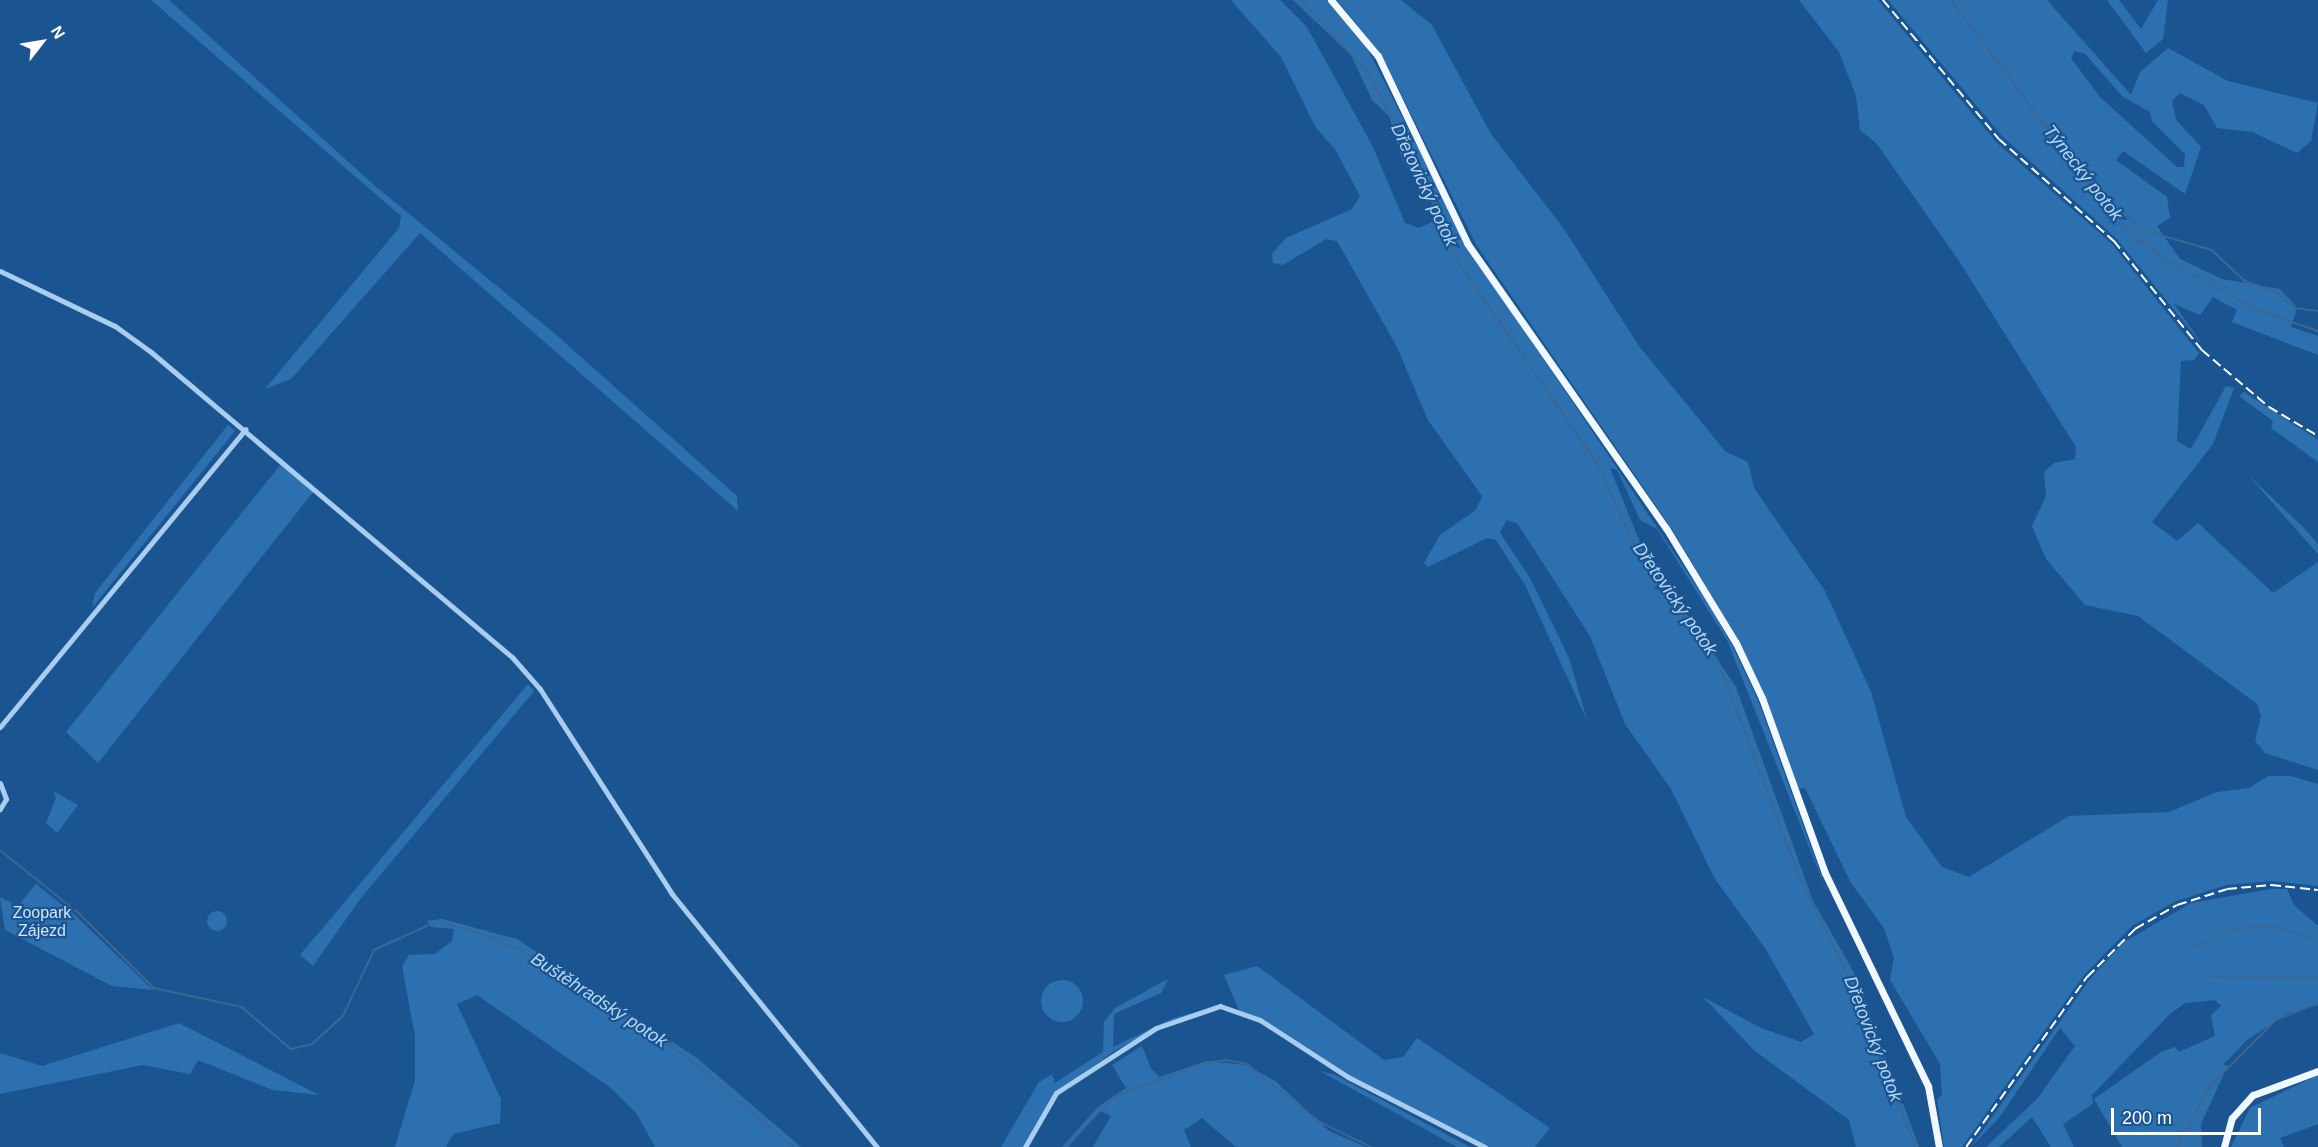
<!DOCTYPE html>
<meta charset="utf-8">
<style>
body{margin:0}
#map{position:relative;width:2318px;height:1147px;overflow:hidden;background:#1a5592;font-family:Helvetica,sans-serif}
div>[style]{position:absolute}
.green>*{inset:0;background:#2d70b0}
.round{border-radius:50%}
.stream>*{height:1.5px;margin:-0.75px;padding:0 0.75px;transform-origin:0.75px;border-radius:0.75px;background:#3c6792}
.minor>*{height:5px;margin:-2.5px;padding:0 2.5px;transform-origin:2.5px;border-radius:2.5px;background:#a9cdef}
.major>*{height:7px;margin:-3.5px;padding:0 3.5px;transform-origin:3.5px;border-radius:3.5px;background:#f2f8ff}
.rail>*{height:1.5px;margin-top:-0.75px;transform-origin:0;background:repeating-linear-gradient(90deg,#fff 0 10px,transparent 0 14.5px)}
span{translate:-50% -50%;white-space:nowrap;text-align:center;line-height:1.15;-webkit-text-stroke:4.5px #1a5592;paint-order:stroke}
.park-label{font-size:16px;color:#d0e6fb}
.water-label{font-size:18px;color:#b6d7f6;font-style:italic}
.north{position:absolute;left:12px;top:12px;width:60px;height:60px;-webkit-text-stroke:4px #1a5592;paint-order:stroke;rotate:59deg;font-size:16px;font-weight:700;line-height:24px;text-align:center;color:#fff}
.north::after{content:'';display:block;margin:auto;width:21px;height:27px;background:#fff;clip-path:polygon(50% 0,100% 100%,50% 72%,0 100%)}
.scale{position:absolute;left:2111px;top:1108px;width:150px;height:27px;box-sizing:border-box;border:3px solid #fff;border-top:0;padding-left:8px;font-size:18px;line-height:21px;white-space:nowrap;color:#fff;-webkit-text-stroke:4px #1a5592;paint-order:stroke}
</style>
<div id="map">
<div class="green">
<div style="clip-path:polygon(151px 0,169px 0,374px 185px,554px 333px,737px 496px,738px 511px,420px 233px,291px 379px,265px 389px,399px 228px,401px 216px)"></div>
<div style="clip-path:polygon(1231px 0,1280px 0,1307px 27px,1373px 147px,1405px 223px,1419px 228px,1436px 220px,1436px 208px,1402px 158px,1389px 116px,1372px 100px,1351px 55px,1293px 0,1326px 0,1367px 48px,1470px 250px,1706px 600px,1732px 645px,1758px 700px,1827px 892px,1727px 640px,1657px 529px,1640px 520px,1617px 470px,1610px 468px,1643px 550px,1736px 687px,1813px 901px,1856px 976px,1919px 1147px,1856px 1147px,1849px 1120px,1755px 1051px,1703px 997px,1761px 1028px,1801px 1042px,1814px 1034px,1765px 948px,1715px 879px,1671px 789px,1625px 724px,1590px 636px,1517px 523px,1506px 520px,1500px 533px,1530px 578px,1569px 658px,1587px 720px,1525px 585px,1496px 540px,1487px 538px,1428px 567px,1424px 563px,1440px 535px,1476px 510px,1482px 496px,1428px 420px,1397px 347px,1337px 241px,1326px 239px,1283px 265px,1273px 263px,1272px 254px,1286px 238px,1352px 209px,1360px 196px,1335px 149px,1316px 128px,1281px 57px)"></div>
<div style="clip-path:polygon(1337px 0,1401px 0,1432px 25px,1491px 134px,1564px 229px,1639px 346px,1725px 451px,1748px 462px,1754px 488px,1825px 591px,1871px 692px,1906px 817px,1942px 867px,1969px 877px,2069px 816px,2169px 812px,2217px 792px,2249px 788px,2268px 776px,2291px 776px,2318px 784px,2318px 886px,2271px 881px,2227px 885px,2176px 901px,2132px 926px,2084px 975px,1962px 1147px,1944px 1147px,1937px 1099px,1942px 1095px,1940px 1064px,1890px 980px,1894px 958px,1884px 928px,1851px 883px,1805px 788px,1798px 789px,1739px 641px,1670px 526px,1477px 246px,1381px 54px)"></div>
<div style="clip-path:polygon(1799px 0,1878px 0,1996px 142px,2112px 244px,2199px 353px,2194px 360px,2181px 361px,2177px 441px,2191px 449px,2226px 386px,2234px 388px,2213px 444px,2152px 522px,2177px 541px,2198px 523px,2273px 593px,2318px 562px,2318px 770px,2265px 753px,2255px 741px,2261px 716px,2257px 704px,2138px 616px,2085px 605px,2046px 559px,2032px 526px,2046px 496px,2044px 472px,2054px 463px,2075px 459px,2076px 447px,1959px 261px,1877px 144px,1860px 130px,1856px 96px,1839px 52px)"></div>
<div style="clip-path:polygon(evenodd,1888px 0,2047px 0,2131px 95px,2140px 72px,2168px 48px,2228px 81px,2318px 103px,2311px 141px,2297px 153px,2252px 132px,2217px 128px,2204px 105px,2180px 93px,2172px 101px,2176px 120px,2201px 147px,2185px 194px,2123px 151px,2116px 160px,2167px 197px,2170px 218px,2157px 226px,2180px 259px,2222px 279px,2280px 289px,2297px 308px,2291px 327px,2318px 336px,2318px 355px,2232px 322px,2237px 310px,2213px 297px,2200px 315px,2174px 304px,2204px 347px,2117px 239px,2002px 136px,1888px 0,2075px 51px,2085px 54px,2123px 97px,2150px 112px,2152px 121px,2185px 154px,2184px 167px,2177px 167px,2100px 97px,2071px 58px,2075px 51px)"></div>
<div style="clip-path:polygon(2107px 0,2119px 0,2141px 29px,2158px 0,2168px 0,2163px 39px,2146px 53px)"></div>
<div style="clip-path:polygon(2244px 392px,2318px 440px,2318px 462px,2271px 428px,2273px 421px,2239px 396px)"></div>
<div style="clip-path:polygon(228px 425px,235px 431px,92px 608px,95px 593px)"></div>
<div style="clip-path:polygon(281px 464px,314px 491px,98px 763px,66px 732px)"></div>
<div style="clip-path:polygon(2248px 475px,2302px 526px,2318px 544px,2318px 554px)"></div>
<div style="clip-path:polygon(528px 684px,534px 691px,361px 898px,313px 966px,300px 955px)"></div>
<div style="clip-path:polygon(53px 791px,78px 805px,57px 833px,46px 823px,56px 798px)"></div>
<div style="clip-path:polygon(36px 884px,76px 916px,153px 990px,112px 986px,5px 930px,0 897px,18px 906px)"></div>
<div style="clip-path:polygon(2271px 889px,2287px 889px,2294px 905px,2318px 926px,2318px 1005px,2288px 1013px,2247px 1040px,2223px 1065px,2228px 1065px,2201px 1124px,2202px 1147px,2122px 1147px,2094px 1099px,2161px 1052px,2175px 1047px,2179px 1052px,2215px 1036px,2211px 1015px,2221px 1006px,2215px 1000px,2185px 1003px,2170px 1014px,2092px 1095px,2093px 1104px,2063px 1124px,2074px 1147px,2051px 1147px,2032px 1117px,1999px 1147px,1986px 1147px,2037px 1099px,2075px 1046px,2060px 1028px,1999px 1118px,1971px 1147px,2090px 979px,2124px 942px,2191px 903px)"></div>
<div class="round" style="left:207px;top:911px;width:20px;height:20px"></div>
<div style="clip-path:polygon(442px 919px,517px 939px,697px 1058px,801px 1147px,655px 1147px,637px 1114px,611px 1088px,477px 995px,457px 1004px,501px 1099px,500px 1123px,453px 1134px,446px 1147px,395px 1147px,415px 1080px,415px 1036px,402px 966px,409px 955px,435px 954px,452px 941px,454px 929px,431px 927px,427px 921px)"></div>
<div style="clip-path:polygon(1257px 966px,1384px 1060px,1403px 1057px,1417px 1038px,1550px 1128px,1535px 1147px,1485px 1147px,1348px 1077px,1239px 1010px,1224px 975px)"></div>
<div style="clip-path:polygon(1168px 979px,1161px 993px,1114px 1014px,1113px 1047px,1173px 1018px,1220px 1006px,1156px 1028px,1116px 1050px,1056px 1093px,1025px 1147px,1001px 1147px,1039px 1082px,1052px 1074px,1055px 1083px,1103px 1052px,1104px 1022px,1115px 1008px)"></div>
<div class="round" style="left:1041px;top:980px;width:42px;height:42px"></div>
<div style="clip-path:polygon(179px 1023px,319px 1095px,273px 1090px,198px 1060px,190px 1074px,143px 1065px,0 1094px,0 1053px,42px 1066px)"></div>
<div style="clip-path:polygon(1142px 1046px,1151px 1069px,1160px 1077px,1206px 1061px,1247px 1065px,1275px 1081px,1329px 1131px,1366px 1147px,1236px 1147px,1202px 1118px,1184px 1130px,1191px 1147px,1093px 1147px,1111px 1116px,1100px 1111px,1068px 1147px,1062px 1147px,1098px 1107px,1126px 1088px,1112px 1065px)"></div>
<div style="clip-path:polygon(1320px 1071px,1335px 1075px,1470px 1147px,1457px 1147px)"></div>
<div style="clip-path:polygon(2318px 1075px,2318px 1124px,2280px 1138px,2284px 1147px,2231px 1147px,2250px 1108px)"></div>
</div>
<div class="stream">
<div style="left:1301px;top:0;width:97px;rotate:47.1deg"></div>
<div style="left:1367px;top:71px;width:86px;rotate:61.7deg"></div>
<div style="left:1408px;top:147px;width:124px;rotate:66.3deg"></div>
<div style="left:1458px;top:261px;width:247px;rotate:55.4deg"></div>
<div style="left:1598px;top:464px;width:100px;rotate:65.7deg"></div>
<div style="left:1639px;top:555px;width:131px;rotate:53deg"></div>
<div style="left:1718px;top:660px;width:227px;rotate:69.3deg"></div>
<div style="left:1798px;top:872px;width:121px;rotate:64.1deg"></div>
<div style="left:1851px;top:981px;width:178px;rotate:68.6deg"></div>
<div style="left:1952px;top:0;width:276px;rotate:53.3deg"></div>
<div style="left:2117px;top:221px;width:59px;rotate:38.8deg"></div>
<div style="left:2163px;top:258px;width:108px;rotate:28.7deg"></div>
<div style="left:2258px;top:310px;width:64px;rotate:19.3deg"></div>
<div style="left:2103px;top:199px;width:57px;rotate:35.1deg"></div>
<div style="left:2150px;top:232px;width:65px;rotate:16.2deg"></div>
<div style="left:2212px;top:250px;width:45px;rotate:43.2deg"></div>
<div style="left:2245px;top:281px;width:34px;rotate:19deg"></div>
<div style="left:2277px;top:292px;width:23px;rotate:43deg"></div>
<div style="left:2294px;top:308px;width:24px;rotate:7deg"></div>
<div style="left:2133px;top:244px;width:8px;rotate:-7deg"></div>
<div style="left:0;top:850px;width:101px;rotate:38.6deg"></div>
<div style="left:79px;top:913px;width:106px;rotate:45deg"></div>
<div style="left:154px;top:988px;width:90px;rotate:12.2deg"></div>
<div style="left:242px;top:1007px;width:65px;rotate:40.6deg"></div>
<div style="left:291px;top:1049px;width:22px;rotate:-13deg"></div>
<div style="left:312px;top:1044px;width:42px;rotate:-42.1deg"></div>
<div style="left:343px;top:1016px;width:73px;rotate:-64.8deg"></div>
<div style="left:374px;top:950px;width:70px;rotate:-24.4deg"></div>
<div style="left:438px;top:921px;width:54px;rotate:17.1deg"></div>
<div style="left:490px;top:937px;width:64px;rotate:24.1deg"></div>
<div style="left:548px;top:963px;width:171px;rotate:34.1deg"></div>
<div style="left:690px;top:1059px;width:136px;rotate:40.2deg"></div>
<div style="left:2180px;top:952px;width:66px;rotate:-21.5deg"></div>
<div style="left:2241px;top:928px;width:37px;rotate:-2deg"></div>
<div style="left:2278px;top:927px;width:42px;rotate:18deg"></div>
<div style="left:2199px;top:976px;width:119px;rotate:1deg"></div>
<div style="left:1065px;top:1147px;width:70px;rotate:-45.6deg"></div>
<div style="left:1114px;top:1097px;width:96px;rotate:-20.7deg"></div>
<div style="left:1204px;top:1063px;width:23px;rotate:-7deg"></div>
<div style="left:1227px;top:1060px;width:20px;rotate:11deg"></div>
<div style="left:1247px;top:1064px;width:93px;rotate:38.5deg"></div>
<div style="left:1320px;top:1122px;width:57px;rotate:26.1deg"></div>
<div style="left:2177px;top:1147px;width:69px;rotate:-61.6deg"></div>
<div style="left:2210px;top:1086px;width:93px;rotate:-45deg"></div>
<div style="left:2276px;top:1020px;width:45px;rotate:-22deg"></div>
</div>
<div class="minor">
<div style="left:0;top:271px;width:127px;rotate:25.6deg"></div>
<div style="left:115px;top:326px;width:44px;rotate:35.8deg"></div>
<div style="left:151px;top:352px;width:473px;rotate:40.2deg"></div>
<div style="left:512px;top:657px;width:43px;rotate:48.8deg"></div>
<div style="left:540px;top:689px;width:244px;rotate:57.2deg"></div>
<div style="left:672px;top:894px;width:326px;rotate:51deg"></div>
<div style="left:0;top:727px;width:386px;rotate:-50.5deg"></div>
<div style="left:0;top:783px;width:17px;rotate:69deg"></div>
<div style="left:6px;top:799px;width:12px;rotate:121deg"></div>
<div style="left:1025px;top:1147px;width:62px;rotate:-60.1deg"></div>
<div style="left:1056px;top:1093px;width:119px;rotate:-33deg"></div>
<div style="left:1156px;top:1028px;width:68px;rotate:-19deg"></div>
<div style="left:1220px;top:1006px;width:42px;rotate:19.3deg"></div>
<div style="left:1260px;top:1020px;width:105px;rotate:32.9deg"></div>
<div style="left:1348px;top:1077px;width:154px;rotate:27.1deg"></div>
</div>
<div class="major">
<div style="left:1331px;top:0;width:73px;rotate:50deg"></div>
<div style="left:1378px;top:56px;width:207px;rotate:64.5deg"></div>
<div style="left:1467px;top:243px;width:348px;rotate:55.1deg"></div>
<div style="left:1666px;top:528px;width:135px;rotate:58.7deg"></div>
<div style="left:1736px;top:643px;width:61px;rotate:64.7deg"></div>
<div style="left:1762px;top:698px;width:186px;rotate:70.2deg"></div>
<div style="left:1825px;top:873px;width:237px;rotate:64.2deg"></div>
<div style="left:1928px;top:1086px;width:62px;rotate:79.8deg"></div>
<div style="left:2224px;top:1147px;width:30px;rotate:-75deg"></div>
<div style="left:2232px;top:1118px;width:31px;rotate:-48deg"></div>
<div style="left:2253px;top:1095px;width:69px;rotate:-20.3deg"></div>
</div>
<div class="rail">
<div style="left:1883px;top:0;width:181px;rotate:50.2deg"></div>
<div style="left:1999px;top:139px;width:154px;rotate:41.6deg"></div>
<div style="left:2114px;top:241px;width:140px;rotate:51.1deg"></div>
<div style="left:2202px;top:350px;width:88px;rotate:40.4deg"></div>
<div style="left:2269px;top:407px;width:57px;rotate:30.6deg"></div>
<div style="left:1966px;top:1147px;width:209px;rotate:-54.6deg"></div>
<div style="left:2087px;top:977px;width:68px;rotate:-45deg"></div>
<div style="left:2135px;top:929px;width:48px;rotate:-29.7deg"></div>
<div style="left:2177px;top:905px;width:52px;rotate:-17.7deg"></div>
<div style="left:2227px;top:889px;width:44px;rotate:-5.2deg"></div>
<div style="left:2271px;top:885px;width:47px;rotate:6.1deg"></div>
</div>
<div class="park-label">
<span style="left:42px;top:922px">Zoopark<br>Zájezd</span>
</div>
<div class="water-label">
<span style="left:2083px;top:173px;rotate:52deg">Týnecký potok</span>
<span style="left:1424px;top:185px;rotate:65deg">Dřetovický potok</span>
<span style="left:1675px;top:599px;rotate:55deg">Dřetovický potok</span>
<span style="left:599px;top:1000px;rotate:33deg">Buštěhradský potok</span>
<span style="left:1873px;top:1039px;rotate:69deg">Dřetovický potok</span>
</div>
<div class="north">N</div>
<div class="scale">200 m</div>
</div>
